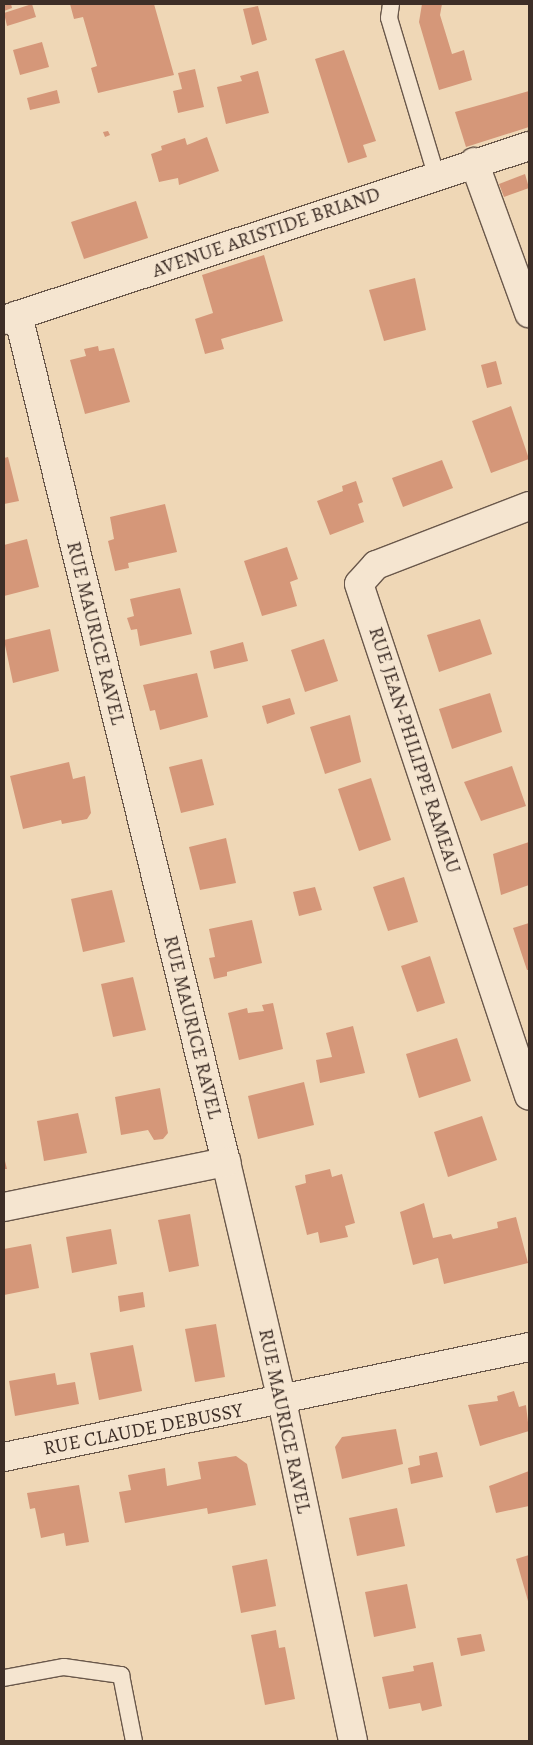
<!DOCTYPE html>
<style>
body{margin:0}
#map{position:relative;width:533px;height:1745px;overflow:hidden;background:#efd7b6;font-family:Alegreya,serif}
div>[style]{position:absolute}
.building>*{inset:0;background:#d59779}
.roads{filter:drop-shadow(1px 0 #6a584b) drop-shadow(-1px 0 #6a584b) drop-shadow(0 1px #6a584b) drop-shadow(0 -1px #6a584b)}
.service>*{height:16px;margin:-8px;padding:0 8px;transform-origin:8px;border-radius:8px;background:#f5e5d0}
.minor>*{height:28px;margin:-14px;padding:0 14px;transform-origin:14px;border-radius:14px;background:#f5e5d0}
.secondary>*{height:28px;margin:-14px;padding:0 14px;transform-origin:14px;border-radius:14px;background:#f5e5d0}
span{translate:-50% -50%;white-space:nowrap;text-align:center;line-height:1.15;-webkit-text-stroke:4px #f5e5d0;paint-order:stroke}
.street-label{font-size:20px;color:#3d2e27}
.frame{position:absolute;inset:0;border:5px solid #3d2e27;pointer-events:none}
</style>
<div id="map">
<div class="building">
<div style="clip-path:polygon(4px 4px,11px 4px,12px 8px,4px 11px)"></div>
<div style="clip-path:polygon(32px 4px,36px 17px,7px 26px,4px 13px)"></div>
<div style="clip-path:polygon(70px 4px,154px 4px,174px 75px,98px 93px,91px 68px,97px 66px,83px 17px,74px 19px)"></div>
<div style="clip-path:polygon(422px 4px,442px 4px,440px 15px,452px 54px,464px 50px,472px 80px,439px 90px,419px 22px)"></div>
<div style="clip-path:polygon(258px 6px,267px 40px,252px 45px,243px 9px)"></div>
<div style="clip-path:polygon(42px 42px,49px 67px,20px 75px,13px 50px)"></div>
<div style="clip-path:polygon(344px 50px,376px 141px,363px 145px,367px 157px,348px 163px,315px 59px)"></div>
<div style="clip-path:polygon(195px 69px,204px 107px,178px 113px,173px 91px,182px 89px,178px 73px)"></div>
<div style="clip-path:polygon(258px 71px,269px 113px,226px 124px,217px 87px,242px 81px,240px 76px)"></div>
<div style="clip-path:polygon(57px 90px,60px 103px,30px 110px,27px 98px)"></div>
<div style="clip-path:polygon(529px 91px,529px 127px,466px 147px,455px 112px)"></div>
<div style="clip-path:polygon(108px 131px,110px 135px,105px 137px,103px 132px)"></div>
<div style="clip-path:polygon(207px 137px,219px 171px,179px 185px,178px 178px,159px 182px,151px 154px,162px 150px,161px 146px,185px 138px,187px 145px)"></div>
<div style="clip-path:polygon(525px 174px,529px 188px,504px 197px,499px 184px)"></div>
<div style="clip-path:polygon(136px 201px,148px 238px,84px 259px,71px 222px)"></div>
<div style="clip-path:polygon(264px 255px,283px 321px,221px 339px,224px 349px,205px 354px,195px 319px,213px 313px,202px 275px)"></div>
<div style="clip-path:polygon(415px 278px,426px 330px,384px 341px,369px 290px)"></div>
<div style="clip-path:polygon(98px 346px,99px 351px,114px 348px,130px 402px,85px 414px,70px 360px,86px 356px,84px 349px)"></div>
<div style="clip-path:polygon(496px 361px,502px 384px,487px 388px,481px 365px)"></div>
<div style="clip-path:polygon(511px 406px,529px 459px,491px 473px,472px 421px)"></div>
<div style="clip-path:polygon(8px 457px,19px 501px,4px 504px,4px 458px)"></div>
<div style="clip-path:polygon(442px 460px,453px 488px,403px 507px,392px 478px)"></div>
<div style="clip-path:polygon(356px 481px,363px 502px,358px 504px,364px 522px,330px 535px,317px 501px,343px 491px,342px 486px)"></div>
<div style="clip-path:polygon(165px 504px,177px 552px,128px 563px,129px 568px,115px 571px,108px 541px,114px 539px,110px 517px)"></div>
<div style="clip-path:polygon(27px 539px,39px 587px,4px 596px,4px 545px)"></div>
<div style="clip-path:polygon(287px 547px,298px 579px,290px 582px,297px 606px,262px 616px,244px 561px)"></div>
<div style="clip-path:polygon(180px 588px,192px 634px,140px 646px,137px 629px,131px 630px,127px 618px,134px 616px,130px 599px)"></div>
<div style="clip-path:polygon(480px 619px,492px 654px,439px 672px,427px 635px)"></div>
<div style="clip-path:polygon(50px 629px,59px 671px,13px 683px,4px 640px)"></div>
<div style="clip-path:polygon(324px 639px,338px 681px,305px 692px,291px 650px)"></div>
<div style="clip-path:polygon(243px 642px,248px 661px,214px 669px,210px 651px)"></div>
<div style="clip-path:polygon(197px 673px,208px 717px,160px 730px,155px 710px,150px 711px,143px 685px)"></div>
<div style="clip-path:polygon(490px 693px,502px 732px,452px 749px,439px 709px)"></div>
<div style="clip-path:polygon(290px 698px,295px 714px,267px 724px,262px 706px)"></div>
<div style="clip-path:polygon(350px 715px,361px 762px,325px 774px,310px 727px)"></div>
<div style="clip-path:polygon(202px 759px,214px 805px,181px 813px,169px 767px)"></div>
<div style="clip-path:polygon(69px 762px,73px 779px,85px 776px,91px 813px,87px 819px,62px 824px,61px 820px,23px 829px,10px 776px)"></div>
<div style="clip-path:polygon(512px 766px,526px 806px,481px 821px,464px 782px)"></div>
<div style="clip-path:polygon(371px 778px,391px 840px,359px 851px,338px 789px)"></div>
<div style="clip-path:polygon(226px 838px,236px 883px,200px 890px,189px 847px)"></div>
<div style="clip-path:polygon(529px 842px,529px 885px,501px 895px,493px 854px)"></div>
<div style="clip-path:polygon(404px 877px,418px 922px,388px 931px,373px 887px)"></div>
<div style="clip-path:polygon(315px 887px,322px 910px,299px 916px,293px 892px)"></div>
<div style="clip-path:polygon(112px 890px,125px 942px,83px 952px,71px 899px)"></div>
<div style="clip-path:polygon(252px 920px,262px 963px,227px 972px,227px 976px,214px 979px,209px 958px,215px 957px,209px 929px)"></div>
<div style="clip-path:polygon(529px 923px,529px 970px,527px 970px,513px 928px)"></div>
<div style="clip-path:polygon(430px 956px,445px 1003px,417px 1012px,401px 966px)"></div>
<div style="clip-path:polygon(133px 977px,146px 1030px,113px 1037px,101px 984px)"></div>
<div style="clip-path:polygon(273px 1003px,283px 1049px,239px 1060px,228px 1013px,247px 1008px,248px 1013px,264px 1011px,262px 1005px)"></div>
<div style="clip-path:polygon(353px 1026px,365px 1073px,320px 1083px,316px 1060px,332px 1057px,326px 1033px)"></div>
<div style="clip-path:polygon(457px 1038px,471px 1081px,419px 1098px,406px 1054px)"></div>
<div style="clip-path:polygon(304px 1082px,314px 1125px,258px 1139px,248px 1096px)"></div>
<div style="clip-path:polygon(160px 1088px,168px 1133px,163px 1139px,154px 1140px,148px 1130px,121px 1135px,115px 1097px)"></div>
<div style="clip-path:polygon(78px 1113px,87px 1153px,44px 1161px,37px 1121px)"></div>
<div style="clip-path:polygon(482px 1116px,497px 1160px,448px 1177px,434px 1132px)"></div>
<div style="clip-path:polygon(4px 1157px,7px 1169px,4px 1169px)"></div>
<div style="clip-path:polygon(330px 1169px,332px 1177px,342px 1174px,355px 1223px,345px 1226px,348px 1237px,320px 1243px,318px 1232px,307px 1235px,295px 1186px,306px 1183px,305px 1175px)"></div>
<div style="clip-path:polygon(424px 1203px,433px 1238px,451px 1234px,453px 1239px,498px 1228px,497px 1222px,516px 1217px,528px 1263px,444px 1284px,438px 1258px,413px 1265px,400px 1212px)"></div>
<div style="clip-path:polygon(190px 1214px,199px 1266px,169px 1272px,158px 1220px)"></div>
<div style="clip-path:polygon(111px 1229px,117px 1264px,72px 1273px,66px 1237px)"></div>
<div style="clip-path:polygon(31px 1244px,39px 1288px,4px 1295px,4px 1249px)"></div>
<div style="clip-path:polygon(143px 1292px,145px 1307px,120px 1312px,118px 1296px)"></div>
<div style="clip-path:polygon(216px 1324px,225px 1377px,195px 1382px,185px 1329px)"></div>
<div style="clip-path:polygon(133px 1345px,142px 1391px,99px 1400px,90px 1353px)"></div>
<div style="clip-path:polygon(55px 1373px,57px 1385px,75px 1382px,79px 1404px,15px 1416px,9px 1381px)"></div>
<div style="clip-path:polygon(514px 1391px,519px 1407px,526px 1405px,529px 1431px,480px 1446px,468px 1405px,498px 1401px,497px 1396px)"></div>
<div style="clip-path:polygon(396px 1429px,403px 1464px,342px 1479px,335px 1447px,342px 1437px)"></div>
<div style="clip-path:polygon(437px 1452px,443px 1477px,411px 1484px,408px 1468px,420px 1465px,419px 1456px)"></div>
<div style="clip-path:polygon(236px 1456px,247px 1464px,256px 1505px,208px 1514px,207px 1508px,125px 1523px,119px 1492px,131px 1490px,128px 1475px,165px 1468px,167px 1486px,201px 1479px,198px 1462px)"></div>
<div style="clip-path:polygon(529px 1471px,529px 1506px,496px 1513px,489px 1486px)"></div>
<div style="clip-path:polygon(79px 1485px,89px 1542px,66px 1546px,64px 1533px,41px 1538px,35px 1508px,30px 1509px,27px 1493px)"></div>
<div style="clip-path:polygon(397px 1508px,405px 1546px,357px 1556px,349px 1518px)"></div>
<div style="clip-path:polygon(529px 1555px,529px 1601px,528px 1601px,516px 1559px)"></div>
<div style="clip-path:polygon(267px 1559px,276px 1606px,241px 1613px,232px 1566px)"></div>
<div style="clip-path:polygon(407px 1584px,416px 1628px,374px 1637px,365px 1592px)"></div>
<div style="clip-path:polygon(276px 1630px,279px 1648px,285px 1647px,295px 1699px,265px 1705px,251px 1635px)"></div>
<div style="clip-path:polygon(481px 1634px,485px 1651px,461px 1656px,457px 1638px)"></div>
<div style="clip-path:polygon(433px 1662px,442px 1706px,422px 1711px,420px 1703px,389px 1709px,382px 1677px,414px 1671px,413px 1666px)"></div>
</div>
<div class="roads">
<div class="service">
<div style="left:391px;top:4px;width:14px;rotate:98deg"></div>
<div style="left:389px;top:18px;width:164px;rotate:73.3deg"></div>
<div style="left:4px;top:1678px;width:61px;rotate:-10.4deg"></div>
<div style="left:64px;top:1667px;width:58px;rotate:8deg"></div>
<div style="left:121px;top:1675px;width:67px;rotate:78.9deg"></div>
</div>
<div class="minor">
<div style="left:474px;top:162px;width:161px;rotate:70deg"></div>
<div style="left:18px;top:315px;width:872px;rotate:76.2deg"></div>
<div style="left:226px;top:1162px;width:245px;rotate:76.8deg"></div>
<div style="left:282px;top:1401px;width:347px;rotate:78.2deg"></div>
<div style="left:529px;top:506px;width:164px;rotate:158.9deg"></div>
<div style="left:376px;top:565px;width:25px;rotate:132deg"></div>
<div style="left:359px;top:584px;width:539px;rotate:71.63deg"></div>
<div style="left:4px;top:1207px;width:227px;rotate:-11.5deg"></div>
<div style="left:4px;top:1457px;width:536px;rotate:-11.83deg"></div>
</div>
<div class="secondary">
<div style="left:4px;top:320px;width:553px;rotate:-18.34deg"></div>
</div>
</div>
<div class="street-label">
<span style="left:266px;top:232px;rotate:-19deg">AVENUE ARISTIDE BRIAND</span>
<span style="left:96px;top:633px;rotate:76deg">RUE MAURICE RAVEL</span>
<span style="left:415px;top:750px;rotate:72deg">RUE JEAN-PHILIPPE RAMEAU</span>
<span style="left:193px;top:1027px;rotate:76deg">RUE MAURICE RAVEL</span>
<span style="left:285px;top:1421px;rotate:78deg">RUE MAURICE RAVEL</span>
<span style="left:143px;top:1429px;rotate:-11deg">RUE CLAUDE DEBUSSY</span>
</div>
<div class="frame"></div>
</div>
